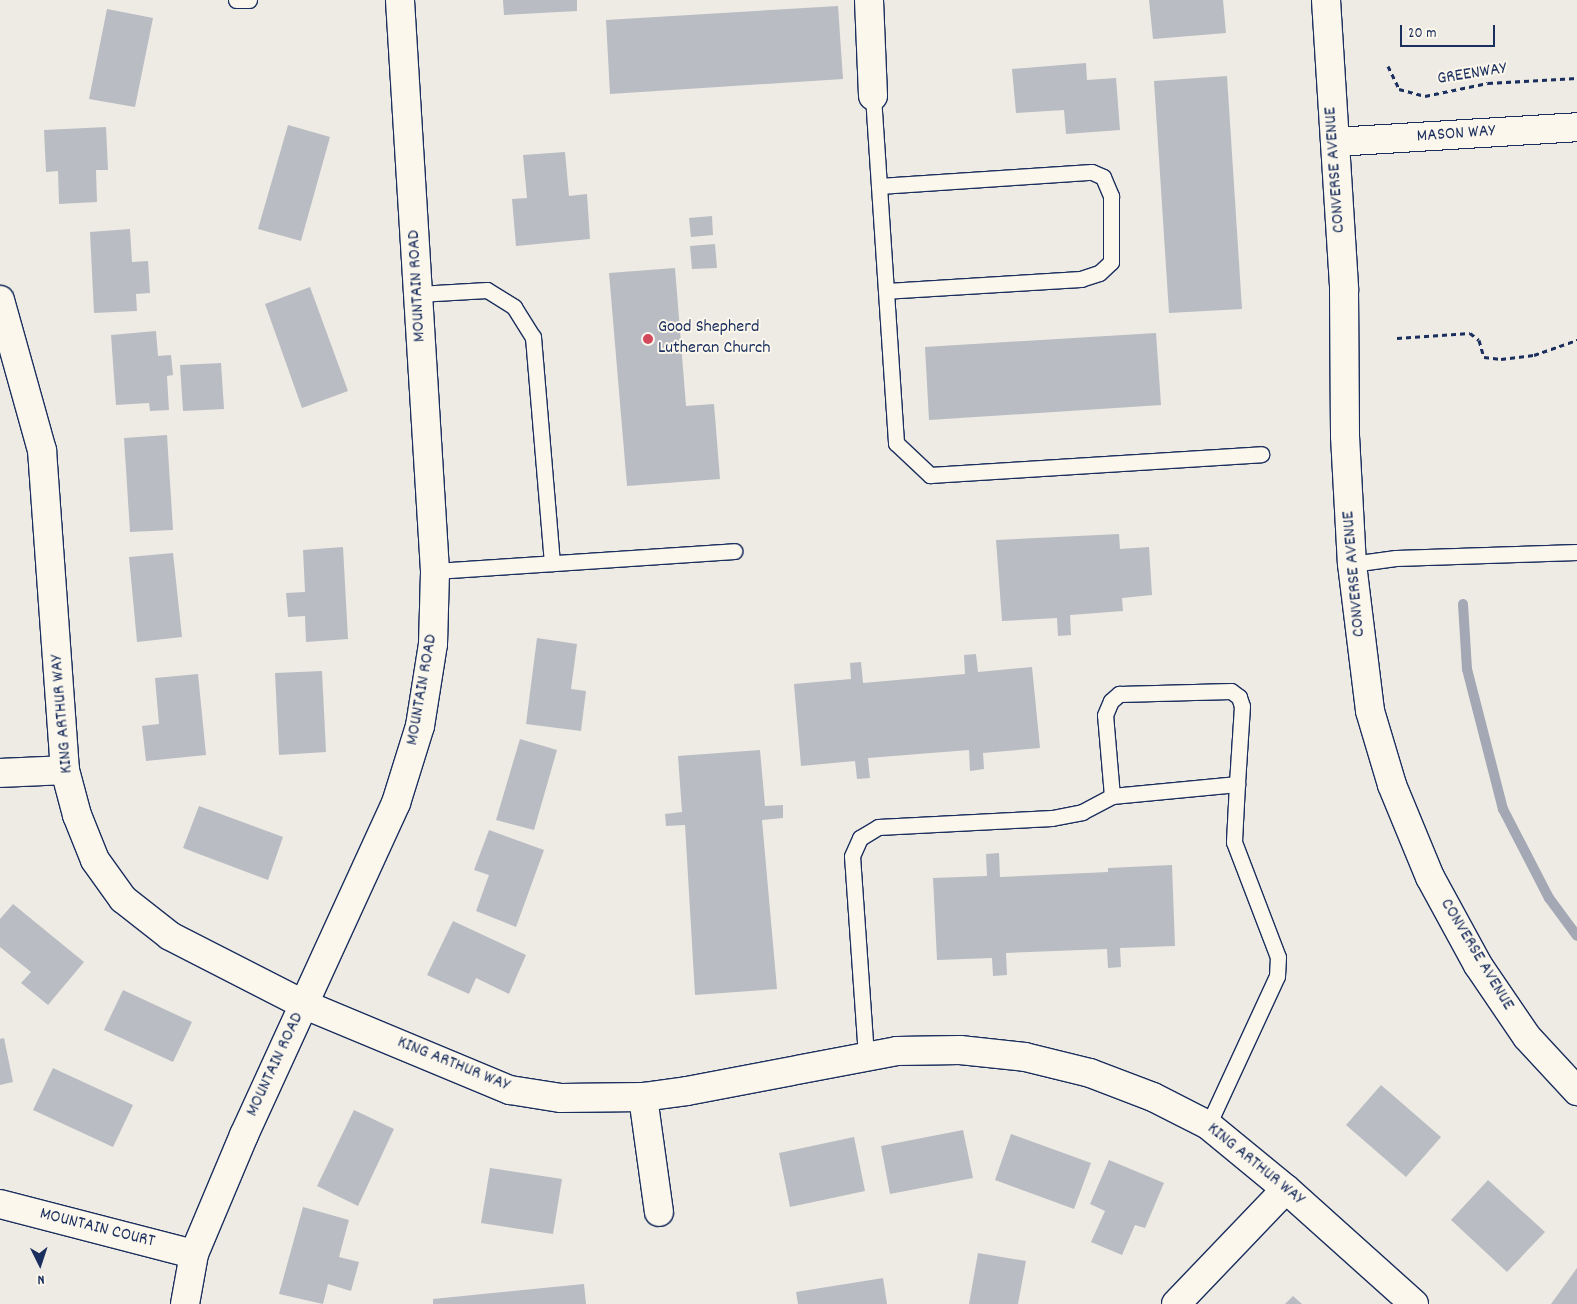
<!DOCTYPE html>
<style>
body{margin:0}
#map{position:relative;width:1577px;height:1304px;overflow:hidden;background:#eeebe4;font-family:Dekko,sans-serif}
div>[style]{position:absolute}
.stream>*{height:10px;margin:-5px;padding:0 5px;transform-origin:5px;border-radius:5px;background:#a3a8b4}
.building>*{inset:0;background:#b9bcc3}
.path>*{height:3px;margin-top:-1.5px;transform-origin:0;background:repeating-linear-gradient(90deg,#1b2f5e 0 5px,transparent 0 9px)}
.roads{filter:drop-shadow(1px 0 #1b2f5e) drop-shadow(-1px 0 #1b2f5e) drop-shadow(0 1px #1b2f5e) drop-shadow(0 -1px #1b2f5e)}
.lane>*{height:15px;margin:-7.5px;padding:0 7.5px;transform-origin:7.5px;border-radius:7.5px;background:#fbf7ec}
.street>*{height:28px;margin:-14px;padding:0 14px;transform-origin:14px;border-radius:14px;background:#fbf7ec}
.secondary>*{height:28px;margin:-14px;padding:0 14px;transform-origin:14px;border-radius:14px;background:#fbf7ec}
.dots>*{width:14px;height:14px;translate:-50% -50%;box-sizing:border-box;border:2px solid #fbf7ec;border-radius:50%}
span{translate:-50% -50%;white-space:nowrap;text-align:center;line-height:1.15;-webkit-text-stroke:4px #fbf7ec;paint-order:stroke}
.street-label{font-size:18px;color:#1b2f5e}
.poi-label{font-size:18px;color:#1b2f5e}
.left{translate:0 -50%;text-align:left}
.north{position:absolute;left:15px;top:1239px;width:50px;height:50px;-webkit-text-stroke:4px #fbf7ec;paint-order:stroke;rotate:176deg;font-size:14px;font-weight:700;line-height:20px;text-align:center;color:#1b2f5e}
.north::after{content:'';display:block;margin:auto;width:18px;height:22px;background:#1b2f5e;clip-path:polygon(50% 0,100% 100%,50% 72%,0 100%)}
.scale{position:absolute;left:1400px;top:25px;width:95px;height:22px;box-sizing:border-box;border:2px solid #1b2f5e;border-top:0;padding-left:6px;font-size:15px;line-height:18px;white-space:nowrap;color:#1b2f5e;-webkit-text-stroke:4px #fbf7ec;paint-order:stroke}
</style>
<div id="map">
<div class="stream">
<div style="left:1463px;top:604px;width:65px;rotate:86.5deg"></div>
<div style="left:1467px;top:669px;width:145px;rotate:75.6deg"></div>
<div style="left:1503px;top:809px;width:100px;rotate:62.7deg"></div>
<div style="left:1549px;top:898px;width:47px;rotate:53.6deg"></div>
</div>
<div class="building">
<div style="clip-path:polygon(503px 0,577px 0,577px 11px,504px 15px)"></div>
<div style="clip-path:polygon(1149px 0,1223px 0,1226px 33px,1153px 39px)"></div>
<div style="clip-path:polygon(838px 6px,843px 79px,610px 94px,606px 20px)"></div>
<div style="clip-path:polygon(107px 9px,153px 18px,135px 107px,89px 99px)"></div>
<div style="clip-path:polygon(1086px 63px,1087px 80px,1116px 78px,1120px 130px,1066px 134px,1064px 110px,1016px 113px,1012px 69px)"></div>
<div style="clip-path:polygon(1227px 76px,1242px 309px,1169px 313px,1154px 81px)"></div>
<div style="clip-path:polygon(288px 125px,330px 137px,301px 241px,258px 229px)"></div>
<div style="clip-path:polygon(106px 127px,108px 170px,96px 170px,97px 202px,59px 204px,58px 171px,46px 172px,44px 130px)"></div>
<div style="clip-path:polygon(565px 152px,569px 196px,587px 194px,590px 239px,516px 246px,512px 199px,527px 198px,523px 155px)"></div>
<div style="clip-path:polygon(712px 216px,713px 235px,691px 237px,689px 218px)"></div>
<div style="clip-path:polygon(130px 229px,132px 262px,148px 261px,150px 293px,136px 294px,137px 311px,94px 313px,90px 232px)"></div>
<div style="clip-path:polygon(715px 244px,717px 268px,692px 269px,690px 246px)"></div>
<div style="clip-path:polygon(675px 268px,686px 406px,714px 404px,720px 479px,627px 486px,609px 273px)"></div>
<div style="clip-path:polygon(310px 287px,348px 391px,302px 408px,265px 304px)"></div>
<div style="clip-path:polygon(156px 331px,158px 356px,171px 355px,173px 375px,167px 376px,169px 410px,150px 411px,149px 403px,116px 405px,111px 335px)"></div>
<div style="clip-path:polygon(1156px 333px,1161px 405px,929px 420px,925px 347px)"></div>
<div style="clip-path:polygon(221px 363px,224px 409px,183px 411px,180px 365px)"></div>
<div style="clip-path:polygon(167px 435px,173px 530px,130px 532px,124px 438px)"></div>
<div style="clip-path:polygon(1119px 534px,1120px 549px,1149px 547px,1152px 595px,1122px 598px,1123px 611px,1070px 615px,1071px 635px,1058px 636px,1057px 618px,1002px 621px,996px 540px)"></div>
<div style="clip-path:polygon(343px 547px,348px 639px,306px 642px,305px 616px,288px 617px,286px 593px,305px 592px,303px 550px)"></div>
<div style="clip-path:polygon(173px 553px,182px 637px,137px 642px,129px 557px)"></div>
<div style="clip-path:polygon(537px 638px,577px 644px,571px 689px,586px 691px,581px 731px,526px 724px)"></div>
<div style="clip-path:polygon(976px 654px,978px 672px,1032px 667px,1040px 748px,983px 753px,984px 769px,970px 771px,969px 750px,868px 758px,870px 778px,857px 779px,855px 761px,801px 766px,794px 684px,851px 679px,850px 663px,861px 662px,863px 683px,965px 674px,964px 655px)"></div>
<div style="clip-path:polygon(322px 671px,326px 752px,279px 755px,275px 673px)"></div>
<div style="clip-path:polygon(198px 674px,206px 755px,146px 761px,142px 726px,159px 724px,155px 678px)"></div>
<div style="clip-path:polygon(520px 739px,557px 750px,534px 830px,496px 820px)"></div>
<div style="clip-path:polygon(760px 750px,765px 806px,783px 805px,783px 818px,762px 820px,777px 989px,695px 995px,685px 825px,666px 826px,665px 814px,682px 812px,678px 756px)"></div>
<div style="clip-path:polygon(199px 806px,283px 837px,268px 880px,183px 848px)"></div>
<div style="clip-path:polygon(489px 830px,544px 850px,516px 927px,476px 911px,489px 875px,474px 870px)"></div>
<div style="clip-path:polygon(999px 853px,1000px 877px,1108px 872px,1108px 868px,1172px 865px,1175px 946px,1120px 948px,1121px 967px,1108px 968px,1107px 949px,1006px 953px,1007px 975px,993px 976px,992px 958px,937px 960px,933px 878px,987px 876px,986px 854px)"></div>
<div style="clip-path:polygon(13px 904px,84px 962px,48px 1005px,21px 983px,31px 972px,0 947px,0 919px)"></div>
<div style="clip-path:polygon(453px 921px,526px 955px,509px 994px,476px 978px,469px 994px,427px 975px)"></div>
<div style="clip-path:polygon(123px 990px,192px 1022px,173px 1062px,104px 1030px)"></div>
<div style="clip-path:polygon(4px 1038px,13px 1082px,0 1085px,0 1039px)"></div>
<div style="clip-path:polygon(53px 1068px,133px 1105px,113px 1147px,33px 1110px)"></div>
<div style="clip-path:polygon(1381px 1085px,1441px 1137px,1406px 1177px,1346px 1125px)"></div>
<div style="clip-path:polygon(354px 1110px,394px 1129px,358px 1206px,317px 1186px)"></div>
<div style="clip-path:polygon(963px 1130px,973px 1178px,890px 1194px,881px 1146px)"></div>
<div style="clip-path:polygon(1011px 1134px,1091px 1163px,1074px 1209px,995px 1180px)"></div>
<div style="clip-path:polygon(854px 1137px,865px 1191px,790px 1207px,779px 1153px)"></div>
<div style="clip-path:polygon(1109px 1160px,1164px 1183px,1145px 1228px,1135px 1225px,1122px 1255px,1091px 1242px,1105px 1211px,1090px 1204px)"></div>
<div style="clip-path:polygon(490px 1168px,562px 1179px,553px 1234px,481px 1223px)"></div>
<div style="clip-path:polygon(1488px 1180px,1545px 1232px,1507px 1272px,1451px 1220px)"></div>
<div style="clip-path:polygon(303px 1207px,349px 1220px,339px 1257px,359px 1262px,351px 1291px,328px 1284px,323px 1304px,279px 1294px)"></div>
<div style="clip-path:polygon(978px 1253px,1026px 1261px,1018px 1304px,969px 1304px)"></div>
<div style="clip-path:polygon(1577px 1268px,1577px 1304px,1551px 1304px)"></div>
<div style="clip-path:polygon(883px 1278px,887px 1304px,798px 1304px,796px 1292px)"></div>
<div style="clip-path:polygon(584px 1284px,586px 1304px,433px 1304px,433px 1299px)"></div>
<div style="clip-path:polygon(1293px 1296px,1302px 1304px,1285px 1304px)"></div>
</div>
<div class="path">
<div style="left:1388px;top:66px;width:25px;rotate:64deg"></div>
<div style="left:1399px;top:89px;width:27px;rotate:15deg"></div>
<div style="left:1425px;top:96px;width:64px;rotate:-11.7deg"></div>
<div style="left:1488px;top:83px;width:89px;rotate:-3.2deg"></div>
<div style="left:1397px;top:338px;width:73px;rotate:-3.9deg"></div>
<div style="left:1470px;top:333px;width:11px;rotate:38deg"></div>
<div style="left:1479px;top:340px;width:18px;rotate:74deg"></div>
<div style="left:1484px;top:357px;width:17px;rotate:7deg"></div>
<div style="left:1501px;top:359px;width:33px;rotate:-7deg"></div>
<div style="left:1534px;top:355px;width:46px;rotate:-19.2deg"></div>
</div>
<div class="roads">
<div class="lane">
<div style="left:236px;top:0;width:13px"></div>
<div style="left:873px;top:96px;width:348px;rotate:86.2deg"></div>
<div style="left:896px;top:443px;width:47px;rotate:43.3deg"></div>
<div style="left:930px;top:475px;width:332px;rotate:-3.6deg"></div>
<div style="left:879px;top:186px;width:213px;rotate:-3.8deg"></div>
<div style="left:1092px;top:172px;width:12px;rotate:24deg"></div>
<div style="left:1103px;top:177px;width:21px;rotate:67deg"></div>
<div style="left:1111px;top:196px;width:66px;rotate:90deg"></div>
<div style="left:1111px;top:262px;width:16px;rotate:137deg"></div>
<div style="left:1099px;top:273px;width:19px;rotate:162deg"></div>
<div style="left:1081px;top:279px;width:195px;rotate:176.5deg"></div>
<div style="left:418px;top:294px;width:69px;rotate:-3.3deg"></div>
<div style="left:487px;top:290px;width:32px;rotate:32deg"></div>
<div style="left:514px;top:307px;width:36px;rotate:58deg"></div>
<div style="left:533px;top:337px;width:227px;rotate:85.2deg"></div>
<div style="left:1352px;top:564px;width:44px;rotate:-7.8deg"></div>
<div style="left:1396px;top:558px;width:181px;rotate:-1.9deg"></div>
<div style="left:435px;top:571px;width:300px;rotate:-3.8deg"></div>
<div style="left:1112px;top:796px;width:81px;rotate:-94.9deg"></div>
<div style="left:1105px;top:715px;width:15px;rotate:-67deg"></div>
<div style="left:1111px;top:701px;width:11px;rotate:-41deg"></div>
<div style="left:1119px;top:694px;width:112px;rotate:-1.5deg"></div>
<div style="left:1231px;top:691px;width:10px;rotate:37deg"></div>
<div style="left:1239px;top:697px;width:9px;rotate:72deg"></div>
<div style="left:1242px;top:706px;width:78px;rotate:93.7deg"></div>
<div style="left:866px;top:1056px;width:200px;rotate:-94deg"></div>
<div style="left:852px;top:856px;width:20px;rotate:-66deg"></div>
<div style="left:860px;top:838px;width:21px;rotate:-31deg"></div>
<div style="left:878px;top:827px;width:174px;rotate:-3deg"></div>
<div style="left:1052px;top:818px;width:31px;rotate:-11deg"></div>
<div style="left:1082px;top:812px;width:34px;rotate:-28deg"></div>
<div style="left:1112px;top:796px;width:126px;rotate:-5.5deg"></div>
<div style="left:1237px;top:784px;width:58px;rotate:93deg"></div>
<div style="left:1234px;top:842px;width:123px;rotate:69.1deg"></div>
<div style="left:1278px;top:957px;width:19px;rotate:93deg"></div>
<div style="left:1277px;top:976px;width:164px;rotate:114.8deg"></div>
</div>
<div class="street">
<div style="left:869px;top:0;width:96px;rotate:87.6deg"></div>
<div style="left:1335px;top:142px;width:242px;rotate:-3.5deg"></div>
<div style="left:0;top:300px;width:156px;rotate:74.4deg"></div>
<div style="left:42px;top:450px;width:321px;rotate:85.9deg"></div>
<div style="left:65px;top:770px;width:47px;rotate:75.1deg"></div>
<div style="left:77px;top:815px;width:48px;rotate:68.2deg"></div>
<div style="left:95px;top:860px;width:48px;rotate:54.3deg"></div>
<div style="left:123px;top:899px;width:60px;rotate:38.2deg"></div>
<div style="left:170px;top:936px;width:149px;rotate:27.1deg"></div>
<div style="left:303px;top:1004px;width:224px;rotate:22.6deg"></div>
<div style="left:510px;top:1090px;width:52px;rotate:8.9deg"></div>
<div style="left:561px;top:1098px;width:82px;rotate:-0.7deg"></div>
<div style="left:643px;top:1097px;width:44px;rotate:-7.8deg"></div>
<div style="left:687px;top:1091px;width:214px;rotate:-10.8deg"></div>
<div style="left:897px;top:1051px;width:63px;rotate:-0.9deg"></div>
<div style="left:960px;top:1050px;width:65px;rotate:6.1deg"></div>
<div style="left:1025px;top:1057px;width:67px;rotate:13.8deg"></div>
<div style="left:1090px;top:1073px;width:67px;rotate:20.9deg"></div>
<div style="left:1153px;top:1097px;width:62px;rotate:27deg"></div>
<div style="left:1208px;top:1125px;width:101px;rotate:39.4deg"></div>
<div style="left:1286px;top:1189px;width:172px;rotate:41.9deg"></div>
<div style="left:0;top:773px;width:65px;rotate:-2.6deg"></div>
<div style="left:643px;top:1097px;width:116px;rotate:82.1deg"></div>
<div style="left:0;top:1204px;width:200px;rotate:14.5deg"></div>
<div style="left:1176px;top:1304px;width:159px;rotate:-46.3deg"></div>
</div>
<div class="secondary">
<div style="left:1326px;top:0;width:291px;rotate:86.4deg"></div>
<div style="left:1344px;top:290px;width:146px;rotate:89.6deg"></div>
<div style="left:1345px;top:436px;width:128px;rotate:86.9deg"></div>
<div style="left:1352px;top:564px;width:148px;rotate:83deg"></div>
<div style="left:1370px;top:711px;width:77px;rotate:73.4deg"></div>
<div style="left:1392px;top:785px;width:100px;rotate:67.6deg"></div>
<div style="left:1430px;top:877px;width:100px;rotate:61.4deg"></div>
<div style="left:1478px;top:965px;width:87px;rotate:55.8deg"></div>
<div style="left:1527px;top:1037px;width:74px;rotate:47.2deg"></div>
<div style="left:185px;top:1304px;width:51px;rotate:-79.8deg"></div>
<div style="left:194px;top:1254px;width:129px;rotate:-67.2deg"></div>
<div style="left:244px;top:1135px;width:365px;rotate:-65.4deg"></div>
<div style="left:396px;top:803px;width:81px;rotate:-72.7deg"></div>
<div style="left:420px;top:726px;width:83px;rotate:-81deg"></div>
<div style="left:433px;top:644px;width:73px;rotate:-88.4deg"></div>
<div style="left:435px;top:571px;width:572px;rotate:-93.51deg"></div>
</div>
</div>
<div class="dots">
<div style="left:648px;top:339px;background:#d1495b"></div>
</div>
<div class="street-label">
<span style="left:1472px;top:75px;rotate:-9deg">GREENWAY</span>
<span style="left:1456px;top:135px;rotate:-4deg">MASON WAY</span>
<span style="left:1336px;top:170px;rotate:-94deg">CONVERSE AVENUE</span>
<span style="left:418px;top:286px;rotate:-93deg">MOUNTAIN ROAD</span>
<span style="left:1355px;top:574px;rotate:-95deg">CONVERSE AVENUE</span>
<span style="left:423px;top:690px;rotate:-80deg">MOUNTAIN ROAD</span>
<span style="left:63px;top:714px;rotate:-95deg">KING ARTHUR WAY</span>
<span style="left:1476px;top:955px;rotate:59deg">CONVERSE AVENUE</span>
<span style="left:276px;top:1065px;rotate:-65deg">MOUNTAIN ROAD</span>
<span style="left:453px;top:1065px;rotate:22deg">KING ARTHUR WAY</span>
<span style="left:1255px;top:1165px;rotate:39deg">KING ARTHUR WAY</span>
<span style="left:97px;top:1229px;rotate:14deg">MOUNTAIN COURT</span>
</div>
<div class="poi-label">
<span class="left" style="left:658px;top:339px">Good Shepherd<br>Lutheran Church</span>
</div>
<div class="north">N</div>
<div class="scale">20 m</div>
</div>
